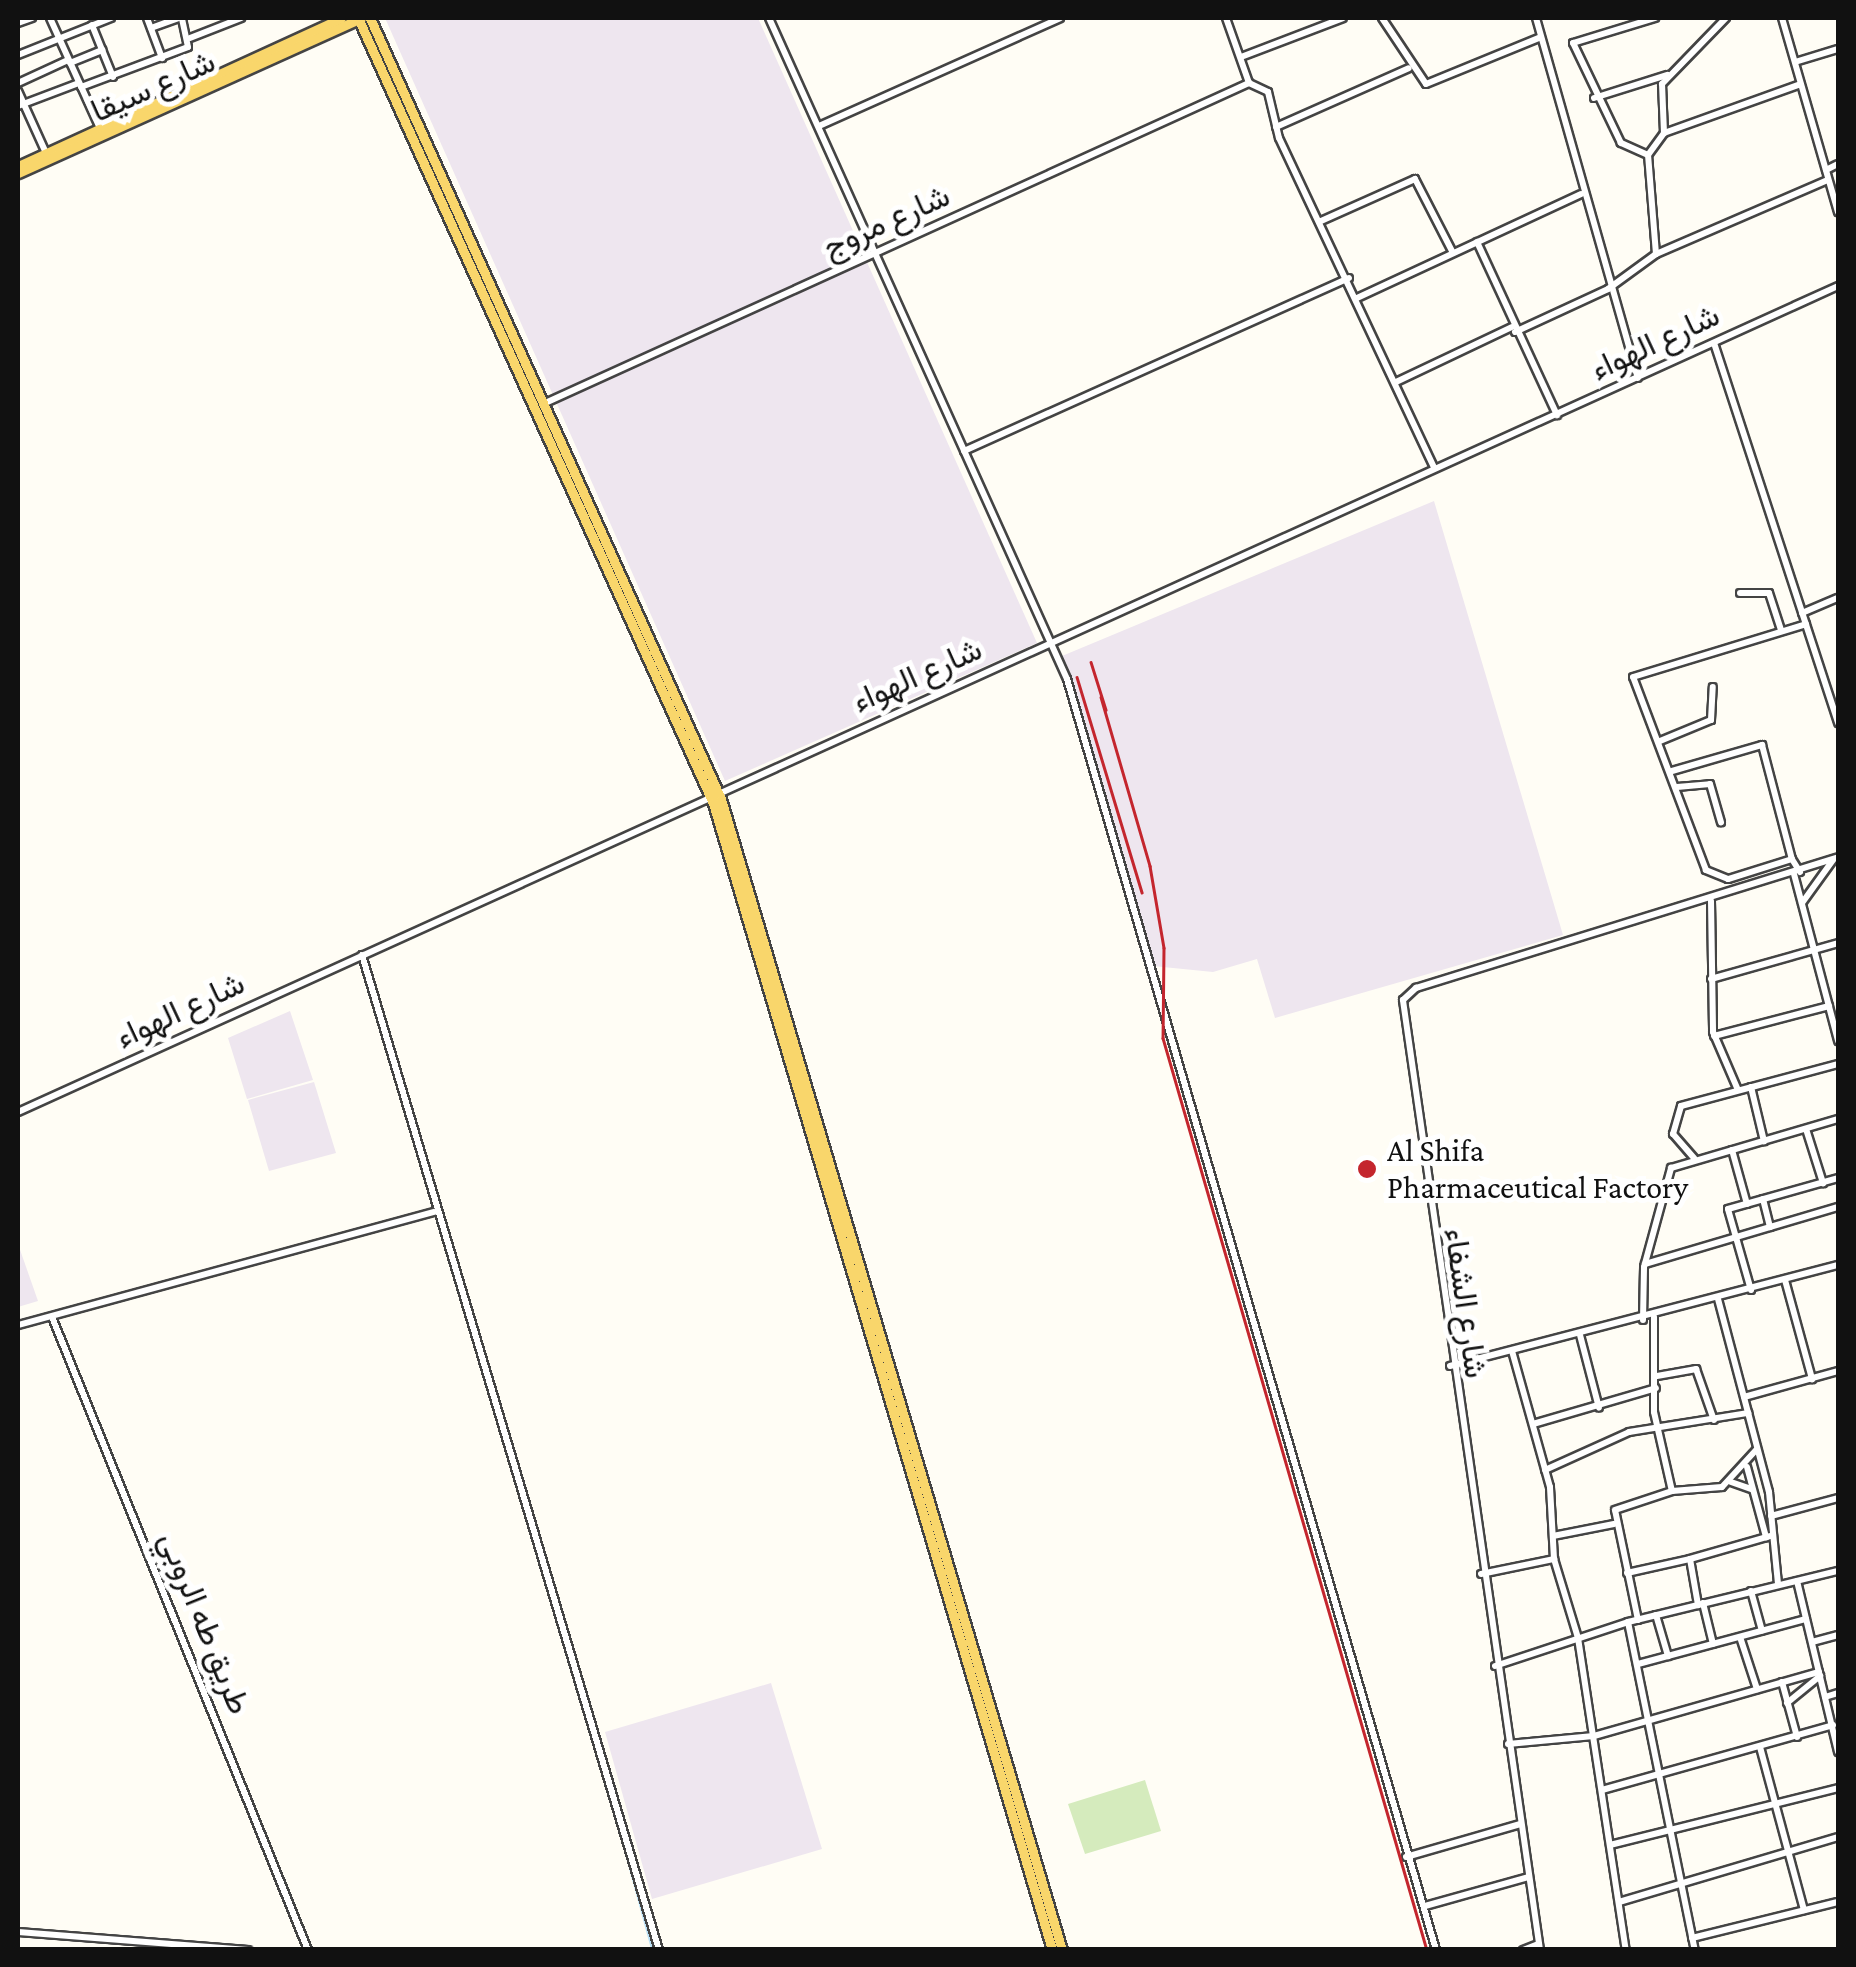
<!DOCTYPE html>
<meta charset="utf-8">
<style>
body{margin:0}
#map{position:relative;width:1856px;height:1967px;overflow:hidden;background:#fffdf5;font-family:"Crimson Pro",Vazirmatn,serif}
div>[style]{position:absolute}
.industrial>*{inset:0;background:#eee6ef}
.green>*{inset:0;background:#d5ebbd}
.stream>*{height:2.5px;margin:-1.25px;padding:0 1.25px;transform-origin:1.25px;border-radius:1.25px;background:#b9e0f7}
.roads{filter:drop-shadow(2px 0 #444) drop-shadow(-2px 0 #444) drop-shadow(0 2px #444) drop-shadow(0 -2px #444)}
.minor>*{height:6px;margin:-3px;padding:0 3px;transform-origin:3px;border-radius:3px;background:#fff}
.major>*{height:9px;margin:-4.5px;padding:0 4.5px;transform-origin:4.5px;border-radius:4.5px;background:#f9d66b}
.rail>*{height:2.5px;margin:-1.25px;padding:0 1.25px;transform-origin:1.25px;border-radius:1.25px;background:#c4262e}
.dots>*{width:28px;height:28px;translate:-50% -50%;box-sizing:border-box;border:5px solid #fff;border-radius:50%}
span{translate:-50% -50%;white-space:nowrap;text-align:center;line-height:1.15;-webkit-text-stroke:10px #fff;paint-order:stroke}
.street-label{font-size:32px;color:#111}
.poi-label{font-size:32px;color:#111}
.left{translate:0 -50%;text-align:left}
.frame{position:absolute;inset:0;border:20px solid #111;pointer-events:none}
</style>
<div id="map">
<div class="industrial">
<div style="clip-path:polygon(385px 18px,758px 18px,1037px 643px,725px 781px)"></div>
<div style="clip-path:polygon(1434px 501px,1563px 935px,1275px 1018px,1257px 959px,1213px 972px,1153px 966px,1062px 656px)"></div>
<div style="clip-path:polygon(290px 1011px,313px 1080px,247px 1099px,228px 1038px)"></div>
<div style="clip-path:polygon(314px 1082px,336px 1153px,269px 1171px,248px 1100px)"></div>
<div style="clip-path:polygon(18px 1244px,38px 1301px,18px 1307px)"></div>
<div style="clip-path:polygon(771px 1683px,822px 1849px,652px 1899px,605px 1732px)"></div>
</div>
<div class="green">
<div style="clip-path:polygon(1145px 1780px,1161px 1831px,1085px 1854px,1068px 1804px)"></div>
</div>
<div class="stream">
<div style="left:619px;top:1826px;width:129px;rotate:74.7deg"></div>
</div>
<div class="roads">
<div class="minor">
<div style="left:50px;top:18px;width:121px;rotate:65.6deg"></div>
<div style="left:147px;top:18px;width:43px;rotate:69.4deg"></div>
<div style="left:769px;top:18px;width:725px;rotate:65.73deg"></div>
<div style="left:1067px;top:679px;width:1323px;rotate:73.81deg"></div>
<div style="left:1226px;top:18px;width:69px;rotate:70.5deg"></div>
<div style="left:1249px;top:83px;width:21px;rotate:25deg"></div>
<div style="left:1268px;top:92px;width:47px;rotate:76.6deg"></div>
<div style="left:1279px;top:138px;width:365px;rotate:64.8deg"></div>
<div style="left:1382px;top:18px;width:79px;rotate:56.3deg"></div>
<div style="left:1426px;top:84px;width:124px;rotate:-22.2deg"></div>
<div style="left:1536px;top:18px;width:374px;rotate:74.2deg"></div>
<div style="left:1782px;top:18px;width:202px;rotate:73.9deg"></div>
<div style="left:18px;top:23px;width:15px;rotate:-20deg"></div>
<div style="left:92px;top:25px;width:56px;rotate:68deg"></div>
<div style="left:151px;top:28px;width:29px;rotate:-20deg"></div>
<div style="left:190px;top:38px;width:55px;rotate:-21.4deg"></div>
<div style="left:18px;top:55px;width:100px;rotate:-21.7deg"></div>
<div style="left:1241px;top:57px;width:109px;rotate:-20.9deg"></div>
<div style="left:1795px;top:62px;width:45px;rotate:-16.8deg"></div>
<div style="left:70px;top:63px;width:35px;rotate:-22deg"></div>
<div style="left:18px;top:83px;width:55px;rotate:-24.7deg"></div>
<div style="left:81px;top:87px;width:114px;rotate:-20.5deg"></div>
<div style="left:188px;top:47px;width:30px;rotate:-102deg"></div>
<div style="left:18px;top:91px;width:68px;rotate:65.7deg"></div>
<div style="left:1594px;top:98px;width:77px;rotate:-17.5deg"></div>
<div style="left:18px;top:106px;width:65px;rotate:-20.7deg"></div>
<div style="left:819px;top:126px;width:264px;rotate:-24.1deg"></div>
<div style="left:1276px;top:127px;width:145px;rotate:-23.9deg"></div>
<div style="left:1664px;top:133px;width:49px;rotate:-92.3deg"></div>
<div style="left:1662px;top:84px;width:92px;rotate:-45.9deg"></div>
<div style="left:1648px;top:155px;width:30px;rotate:-156deg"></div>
<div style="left:1621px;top:143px;width:111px;rotate:-115.6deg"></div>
<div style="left:1573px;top:43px;width:86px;rotate:-17deg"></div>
<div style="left:1826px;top:170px;width:13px;rotate:-27deg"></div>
<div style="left:1321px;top:221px;width:103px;rotate:-24.1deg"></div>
<div style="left:1415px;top:179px;width:83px;rotate:62.8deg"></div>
<div style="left:1477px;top:242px;width:191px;rotate:65.2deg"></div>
<div style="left:1656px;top:254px;width:99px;rotate:-94.6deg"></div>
<div style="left:1648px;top:155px;width:27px;rotate:-54deg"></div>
<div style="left:1664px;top:133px;width:145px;rotate:-19.7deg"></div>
<div style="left:1357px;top:298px;width:247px;rotate:-24.9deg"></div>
<div style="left:1515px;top:332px;width:102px;rotate:-24.8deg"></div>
<div style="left:1608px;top:289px;width:59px;rotate:-36.1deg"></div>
<div style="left:1656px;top:254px;width:187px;rotate:-23.3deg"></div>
<div style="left:1714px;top:343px;width:400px;rotate:71.9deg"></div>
<div style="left:1396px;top:382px;width:128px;rotate:-25.4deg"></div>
<div style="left:543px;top:404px;width:776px;rotate:-24.45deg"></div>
<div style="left:964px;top:451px;width:422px;rotate:-24.2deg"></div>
<div style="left:1740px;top:593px;width:29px"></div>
<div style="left:1769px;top:593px;width:40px;rotate:72deg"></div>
<div style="left:1802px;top:613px;width:39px;rotate:-23deg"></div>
<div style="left:1660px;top:741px;width:55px;rotate:-22.4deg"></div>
<div style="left:1711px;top:720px;width:33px;rotate:-87deg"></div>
<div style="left:1672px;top:771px;width:94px;rotate:-16.1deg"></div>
<div style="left:1762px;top:745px;width:118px;rotate:75.3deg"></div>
<div style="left:1677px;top:787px;width:33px;rotate:-5deg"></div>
<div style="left:1710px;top:784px;width:40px;rotate:74deg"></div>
<div style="left:1800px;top:872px;width:15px;rotate:-122deg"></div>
<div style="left:1792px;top:859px;width:67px;rotate:162.6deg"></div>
<div style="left:1728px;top:879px;width:24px;rotate:-158deg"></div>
<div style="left:1706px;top:870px;width:206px;rotate:-110.7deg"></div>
<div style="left:1633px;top:677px;width:181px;rotate:-17deg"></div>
<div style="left:1794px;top:874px;width:173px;rotate:75.2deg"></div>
<div style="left:1711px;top:901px;width:131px;rotate:89.1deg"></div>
<div style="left:1713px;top:1032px;width:63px;rotate:66.7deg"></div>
<div style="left:1802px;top:903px;width:53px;rotate:-54.2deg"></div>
<div style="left:362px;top:955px;width:1038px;rotate:73.38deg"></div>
<div style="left:1711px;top:979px;width:132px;rotate:-15.8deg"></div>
<div style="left:1714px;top:1036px;width:119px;rotate:-14.6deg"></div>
<div style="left:1751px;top:1087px;width:56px;rotate:76.5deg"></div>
<div style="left:18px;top:1112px;width:1999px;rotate:-24.41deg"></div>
<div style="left:1806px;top:1129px;width:57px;rotate:72.5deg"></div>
<div style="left:1732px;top:1150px;width:56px;rotate:74.5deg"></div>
<div style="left:1694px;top:1158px;width:32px;rotate:-131deg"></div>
<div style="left:1673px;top:1134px;width:29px;rotate:-74deg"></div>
<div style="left:1681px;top:1106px;width:163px;rotate:-15deg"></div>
<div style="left:1763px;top:1199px;width:29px;rotate:76deg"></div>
<div style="left:1645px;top:1264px;width:201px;rotate:-16.5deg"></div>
<div style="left:1785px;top:1280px;width:103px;rotate:74.7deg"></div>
<div style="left:1751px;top:1290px;width:84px;rotate:-105.9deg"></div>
<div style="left:1728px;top:1209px;width:114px;rotate:-15.7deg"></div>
<div style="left:1718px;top:1299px;width:200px;rotate:75.2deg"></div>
<div style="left:1769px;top:1492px;width:92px;rotate:84.4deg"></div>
<div style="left:52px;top:1317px;width:683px;rotate:67.98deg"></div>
<div style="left:1654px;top:1317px;width:95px;rotate:90deg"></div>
<div style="left:1654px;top:1412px;width:81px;rotate:77.2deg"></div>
<div style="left:1672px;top:1491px;width:50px;rotate:-4.6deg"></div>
<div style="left:1722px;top:1487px;width:50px;rotate:-47.4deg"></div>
<div style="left:1643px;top:1320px;width:53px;rotate:-88.9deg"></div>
<div style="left:1644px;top:1267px;width:103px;rotate:-74.7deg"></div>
<div style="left:1671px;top:1168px;width:174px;rotate:-16.4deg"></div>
<div style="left:18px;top:1325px;width:432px;rotate:-15.2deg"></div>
<div style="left:1580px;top:1335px;width:75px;rotate:75.4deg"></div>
<div style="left:1450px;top:1366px;width:401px;rotate:-14.6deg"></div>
<div style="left:1657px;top:1376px;width:40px;rotate:-10deg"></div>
<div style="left:1696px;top:1369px;width:54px;rotate:70.6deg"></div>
<div style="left:1744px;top:1397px;width:98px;rotate:-15.5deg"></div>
<div style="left:1533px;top:1424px;width:128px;rotate:-16.3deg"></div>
<div style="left:1747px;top:1467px;width:73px;rotate:74.8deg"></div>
<div style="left:1545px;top:1470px;width:92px;rotate:-24.3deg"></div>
<div style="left:1629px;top:1432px;width:121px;rotate:-9.1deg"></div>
<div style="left:1731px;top:1482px;width:21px;rotate:19deg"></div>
<div style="left:1771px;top:1516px;width:69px;rotate:-15deg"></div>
<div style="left:1553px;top:1536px;width:62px;rotate:-11.1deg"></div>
<div style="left:1554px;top:1559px;width:83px;rotate:73.1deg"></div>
<div style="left:1578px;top:1638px;width:316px;rotate:81.3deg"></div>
<div style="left:1690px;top:1559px;width:83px;rotate:-16deg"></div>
<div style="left:1627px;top:1573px;width:65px;rotate:-12.5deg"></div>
<div style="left:1690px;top:1559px;width:47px;rotate:80.1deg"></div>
<div style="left:1481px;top:1574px;width:75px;rotate:-11.6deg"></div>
<div style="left:1554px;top:1559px;width:72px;rotate:-93.2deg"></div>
<div style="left:1550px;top:1487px;width:141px;rotate:-105.6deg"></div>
<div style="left:1797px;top:1581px;width:176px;rotate:76.5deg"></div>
<div style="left:1751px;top:1591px;width:41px;rotate:74.6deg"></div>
<div style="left:1703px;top:1603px;width:42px;rotate:76.3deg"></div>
<div style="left:1656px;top:1615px;width:43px;rotate:73.7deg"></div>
<div style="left:1638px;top:1620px;width:112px;rotate:-101.8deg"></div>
<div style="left:1615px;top:1510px;width:60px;rotate:-18.4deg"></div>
<div style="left:1628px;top:1622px;width:335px;rotate:78.5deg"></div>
<div style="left:1740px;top:1637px;width:55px;rotate:71.9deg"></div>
<div style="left:1812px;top:1642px;width:27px;rotate:-15deg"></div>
<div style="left:1638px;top:1664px;width:174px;rotate:-15deg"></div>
<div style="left:1495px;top:1666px;width:140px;rotate:-18.3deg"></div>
<div style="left:1628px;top:1622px;width:216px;rotate:-13.7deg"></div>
<div style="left:1782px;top:1682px;width:57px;rotate:74.7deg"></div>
<div style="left:1825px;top:1697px;width:14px;rotate:-17deg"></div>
<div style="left:1787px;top:1703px;width:43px;rotate:-39.3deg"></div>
<div style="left:1508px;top:1744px;width:86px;rotate:-5.3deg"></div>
<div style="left:1594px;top:1736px;width:234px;rotate:-15.9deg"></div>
<div style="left:1760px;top:1747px;width:169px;rotate:74.9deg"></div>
<div style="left:1602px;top:1790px;width:240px;rotate:-15.7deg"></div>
<div style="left:1610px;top:1845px;width:235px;rotate:-14deg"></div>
<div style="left:1406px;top:1857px;width:119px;rotate:-16.1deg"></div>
<div style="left:1619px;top:1902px;width:228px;rotate:-16.5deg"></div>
<div style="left:1425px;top:1906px;width:108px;rotate:-15.6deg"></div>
<div style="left:18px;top:1932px;width:231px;rotate:4.5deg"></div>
<div style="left:1692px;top:1938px;width:150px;rotate:-13.9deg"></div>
<div style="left:1523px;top:1950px;width:17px;rotate:-21deg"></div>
<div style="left:1540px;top:1950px;width:960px;rotate:-98.21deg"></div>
<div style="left:1403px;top:1000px;width:18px;rotate:-43deg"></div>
<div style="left:1416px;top:988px;width:442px;rotate:-17.2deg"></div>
</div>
<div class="major">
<div style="left:358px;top:18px;width:862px;rotate:65.67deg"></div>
<div style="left:713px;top:803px;width:1196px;rotate:73.53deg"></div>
<div style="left:370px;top:18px;width:856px;rotate:65.8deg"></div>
<div style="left:721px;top:799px;width:1200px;rotate:73.5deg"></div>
<div style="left:18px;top:166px;width:355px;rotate:-24.6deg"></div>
<div style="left:18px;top:173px;width:376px;rotate:-24.3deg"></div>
</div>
</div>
<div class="rail">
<div style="left:1091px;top:662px;width:50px;rotate:72.6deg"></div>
<div style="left:1077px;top:677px;width:225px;rotate:73.2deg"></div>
<div style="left:1101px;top:697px;width:176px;rotate:73.8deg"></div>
<div style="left:1150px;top:866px;width:83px;rotate:80.3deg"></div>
<div style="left:1164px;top:948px;width:90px;rotate:90.6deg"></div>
<div style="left:1163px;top:1038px;width:949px;rotate:73.86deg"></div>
</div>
<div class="dots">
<div style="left:1367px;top:1169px;background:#c4262e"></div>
</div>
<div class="street-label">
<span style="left:153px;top:86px;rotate:-24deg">شارع سيقا</span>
<span style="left:886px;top:221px;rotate:-24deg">شارع مروج</span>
<span style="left:1655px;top:342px;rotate:-25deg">شارع الهواء</span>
<span style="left:917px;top:675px;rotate:-24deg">شارع الهواء</span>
<span style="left:180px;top:1010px;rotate:-25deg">شارع الهواء</span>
<span style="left:1466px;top:1303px;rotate:82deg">شارع الشفاء</span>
<span style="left:205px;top:1623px;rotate:68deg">طريق طه الروبي</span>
</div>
<div class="poi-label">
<span class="left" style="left:1387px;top:1169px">Al Shifa<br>Pharmaceutical Factory</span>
</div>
<div class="frame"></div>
</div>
